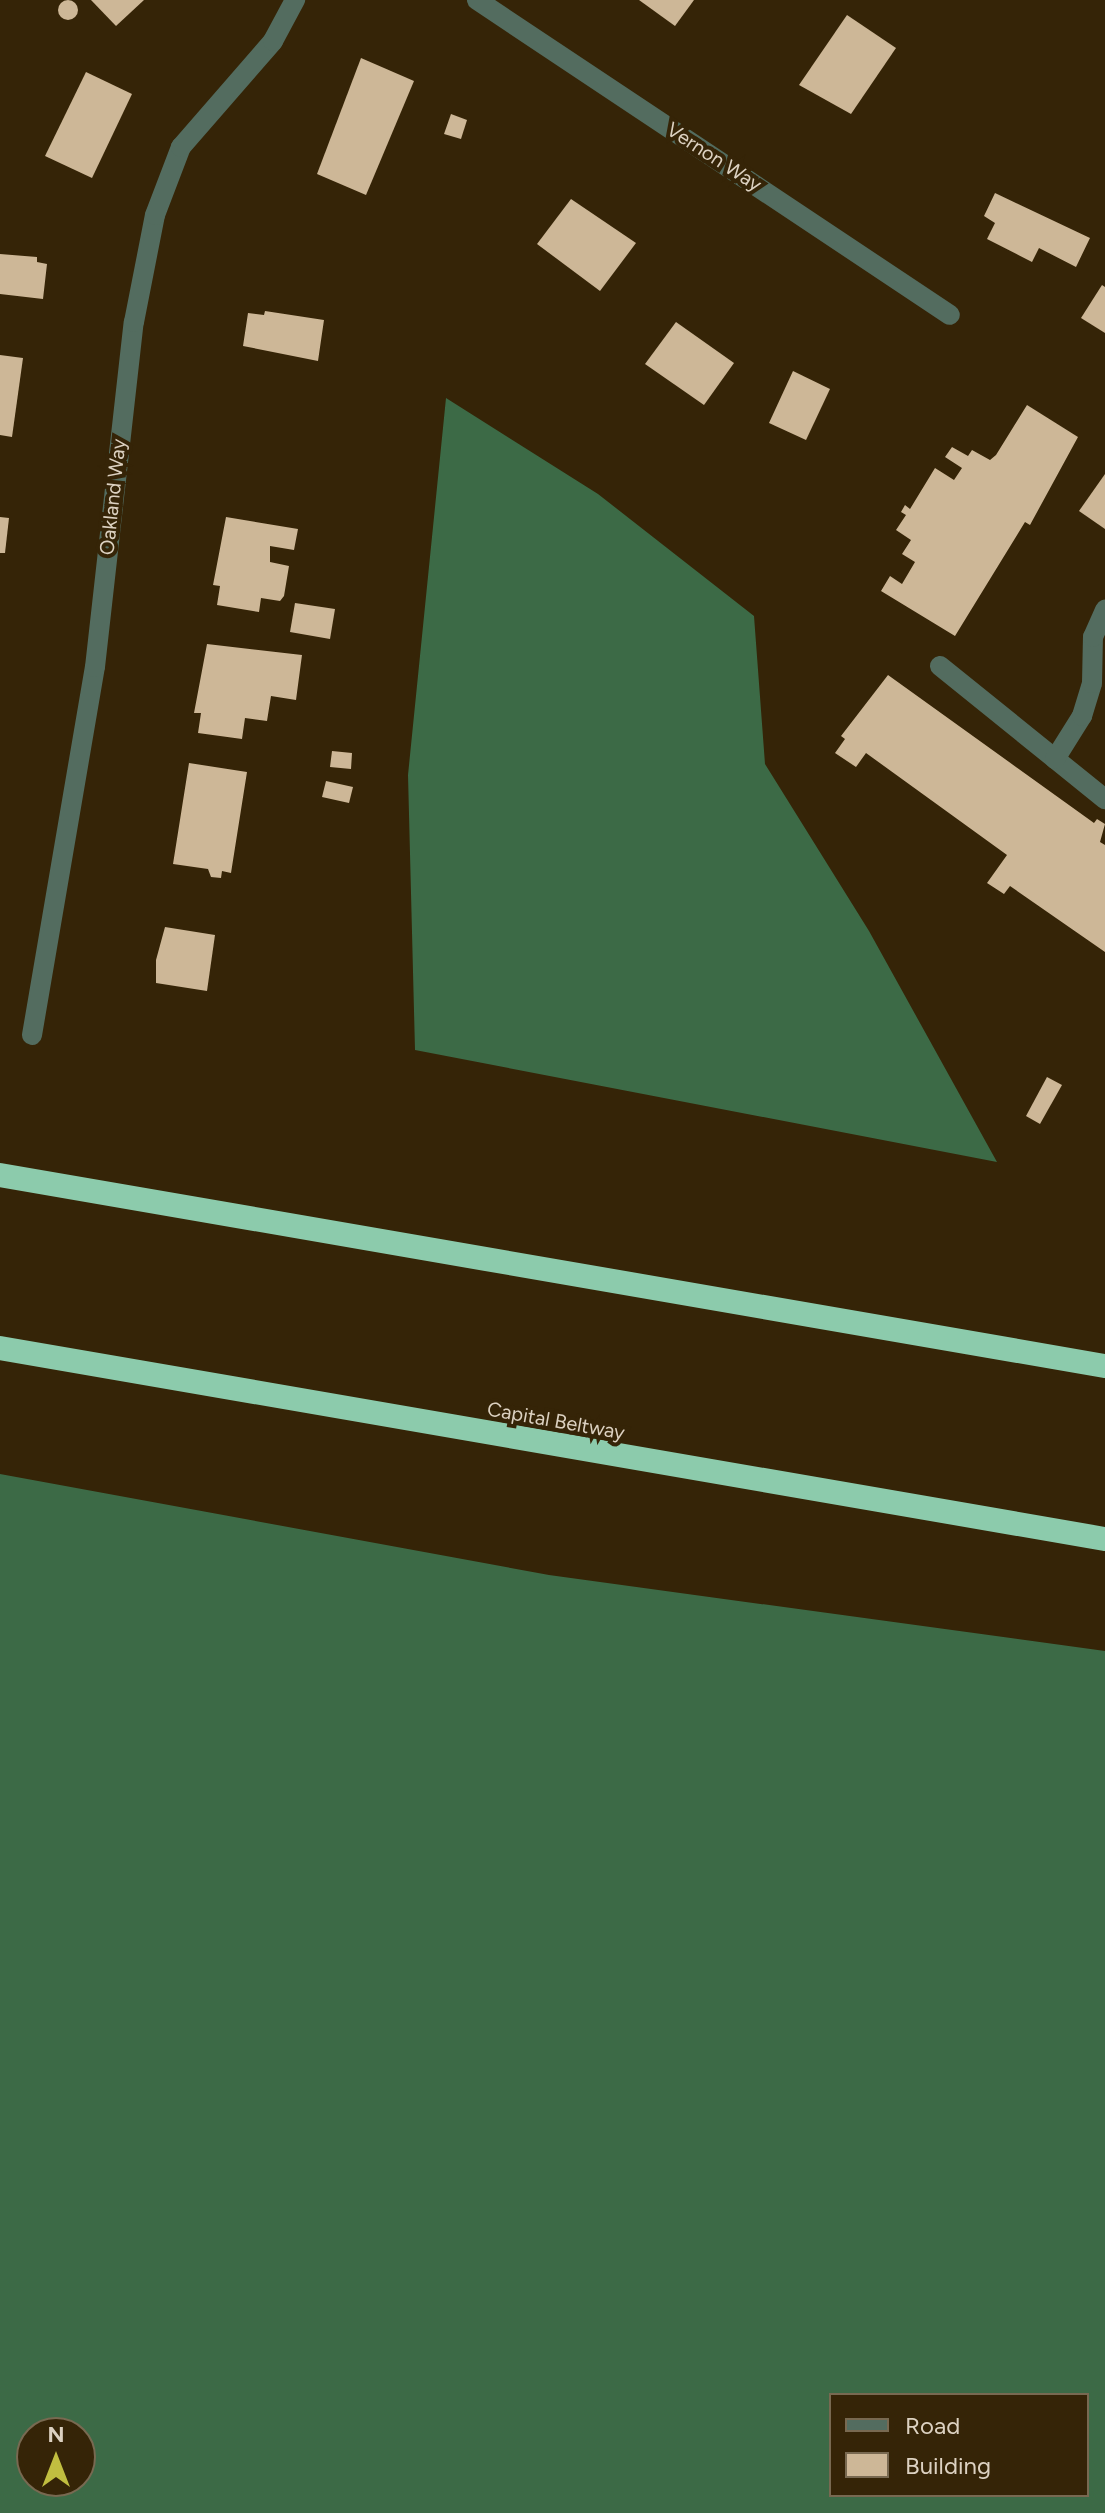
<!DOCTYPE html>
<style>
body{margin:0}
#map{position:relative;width:1105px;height:2513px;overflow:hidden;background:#352407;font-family:Figtree,sans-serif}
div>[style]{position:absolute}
.forest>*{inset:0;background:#3c6a46}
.building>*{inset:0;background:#cdb797}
.round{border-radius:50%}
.minor>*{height:20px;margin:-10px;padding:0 10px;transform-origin:10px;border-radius:10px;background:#536c5f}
.highway>*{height:24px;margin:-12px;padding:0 12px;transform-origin:12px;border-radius:12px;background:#8ccbac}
span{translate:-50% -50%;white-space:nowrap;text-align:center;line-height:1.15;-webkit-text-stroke:8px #352407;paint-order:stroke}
.street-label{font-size:20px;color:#dcd1c1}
.legend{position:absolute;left:829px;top:2393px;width:260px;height:104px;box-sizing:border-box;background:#352407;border:2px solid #786951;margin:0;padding:10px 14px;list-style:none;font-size:24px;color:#dcd1c1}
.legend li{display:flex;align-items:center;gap:16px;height:40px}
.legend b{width:40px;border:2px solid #786951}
.north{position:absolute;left:16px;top:2417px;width:80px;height:80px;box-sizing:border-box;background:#352407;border:2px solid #786951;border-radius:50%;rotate:0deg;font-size:22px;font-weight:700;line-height:32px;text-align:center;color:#dcd1c1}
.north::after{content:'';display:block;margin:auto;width:28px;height:36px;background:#c1be40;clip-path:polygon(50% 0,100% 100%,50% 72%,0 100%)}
</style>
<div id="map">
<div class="forest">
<div style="clip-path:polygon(446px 398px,598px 494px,754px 616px,765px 764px,869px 931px,997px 1162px,415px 1050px,408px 775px)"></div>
<div style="clip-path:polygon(evenodd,0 1474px,549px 1575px,1105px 1651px,1105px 2513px,0 2513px,0 1474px,831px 2395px,1087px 2395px,1087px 2495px,831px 2495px,831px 2395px,0 1474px,32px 2433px,80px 2433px,80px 2481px,32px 2481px,32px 2433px)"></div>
</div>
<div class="building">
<div class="round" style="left:58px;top:0;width:20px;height:20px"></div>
<div style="clip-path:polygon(91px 0,144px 0,116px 26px)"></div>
<div style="clip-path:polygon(639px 0,694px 0,675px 26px)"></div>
<div style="clip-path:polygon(847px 15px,896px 48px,851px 114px,799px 85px)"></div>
<div style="clip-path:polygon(361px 58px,414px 81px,366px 195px,317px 174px)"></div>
<div style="clip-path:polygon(86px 72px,132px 94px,92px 178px,45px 156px)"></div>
<div style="clip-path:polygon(451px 114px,467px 120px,461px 139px,444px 134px)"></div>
<div style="clip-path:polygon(995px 193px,1090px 238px,1076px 267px,1039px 248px,1032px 262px,987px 239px,995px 223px,984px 216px)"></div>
<div style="clip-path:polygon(571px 199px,636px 243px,600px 291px,537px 244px)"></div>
<div style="clip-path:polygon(0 254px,37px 257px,37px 262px,47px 264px,43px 299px,0 294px)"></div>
<div style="clip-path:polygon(1102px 285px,1105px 287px,1105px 333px,1081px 318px)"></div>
<div style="clip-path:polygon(265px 311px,324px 320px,318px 361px,243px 346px,248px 313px,264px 315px)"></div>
<div style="clip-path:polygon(676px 322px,734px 363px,704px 405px,645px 364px)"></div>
<div style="clip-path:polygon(0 355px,23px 358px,12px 437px,0 435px)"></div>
<div style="clip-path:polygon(793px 371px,830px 389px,806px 440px,769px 423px)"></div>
<div style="clip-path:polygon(1027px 405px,1078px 437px,1030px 525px,1025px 522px,955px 636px,881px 591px,890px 576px,902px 584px,915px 562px,902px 554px,911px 540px,896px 530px,906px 515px,901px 512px,905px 505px,910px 509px,935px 468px,954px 480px,962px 468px,945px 457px,952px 447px,968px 456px,972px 450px,990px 460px,996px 455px)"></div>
<div style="clip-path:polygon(1105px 474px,1105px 529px,1079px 511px)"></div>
<div style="clip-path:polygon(0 517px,9px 518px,5px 553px,0 553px)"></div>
<div style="clip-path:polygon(226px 517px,298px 529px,294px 550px,270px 546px,270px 562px,289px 566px,284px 596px,280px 601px,261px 598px,259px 612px,217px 605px,220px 586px,213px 585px)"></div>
<div style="clip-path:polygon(295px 603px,335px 609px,330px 639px,290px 632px)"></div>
<div style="clip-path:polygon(207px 644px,302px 655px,296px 700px,271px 696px,267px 721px,245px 718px,242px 739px,198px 733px,201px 713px,194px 713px)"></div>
<div style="clip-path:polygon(888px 675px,1094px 823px,1097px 819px,1105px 824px,1100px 842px,1105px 845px,1105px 952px,1010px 886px,1004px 894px,987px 883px,1007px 855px,866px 753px,856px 767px,835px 753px,845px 739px,841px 736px)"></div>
<div style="clip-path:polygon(332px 751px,352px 753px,351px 769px,330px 767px)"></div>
<div style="clip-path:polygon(189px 763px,247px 772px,231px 873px,222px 871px,221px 878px,211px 877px,208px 869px,173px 864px)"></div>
<div style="clip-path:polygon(326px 781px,353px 787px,349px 803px,322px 797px)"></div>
<div style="clip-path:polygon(165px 927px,215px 935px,207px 991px,156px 983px,156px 960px)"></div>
<div style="clip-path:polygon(1047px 1077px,1062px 1085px,1040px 1124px,1026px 1116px)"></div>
</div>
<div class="minor">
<div style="left:477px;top:0;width:568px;rotate:33.66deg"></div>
<div style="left:940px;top:666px;width:212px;rotate:38.9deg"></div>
<div style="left:1055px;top:759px;width:51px;rotate:-57.9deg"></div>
<div style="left:1082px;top:716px;width:34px;rotate:-73deg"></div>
<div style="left:1092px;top:683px;width:46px;rotate:-88.8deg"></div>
<div style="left:1093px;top:637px;width:30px;rotate:-66deg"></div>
<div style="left:32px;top:1035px;width:373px;rotate:-80.3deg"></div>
<div style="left:95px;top:667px;width:347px;rotate:-83.6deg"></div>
<div style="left:134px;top:322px;width:109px;rotate:-78.9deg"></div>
<div style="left:155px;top:215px;width:73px;rotate:-69.1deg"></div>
<div style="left:181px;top:147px;width:140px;rotate:-49deg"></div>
<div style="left:273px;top:41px;width:47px;rotate:-61.8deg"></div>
</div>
<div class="highway">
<div style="left:0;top:1175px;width:1121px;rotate:9.81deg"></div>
<div style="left:0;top:1348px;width:1121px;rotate:9.81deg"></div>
</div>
<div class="street-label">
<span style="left:714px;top:157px;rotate:33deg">Vernon Way</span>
<span style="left:113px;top:497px;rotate:-84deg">Oakland Way</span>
<span style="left:556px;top:1421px;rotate:10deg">Capital Beltway</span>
</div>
<ul class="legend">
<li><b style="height:10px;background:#536c5f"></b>Road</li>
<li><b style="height:22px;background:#cdb797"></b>Building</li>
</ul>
<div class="north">N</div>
</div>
